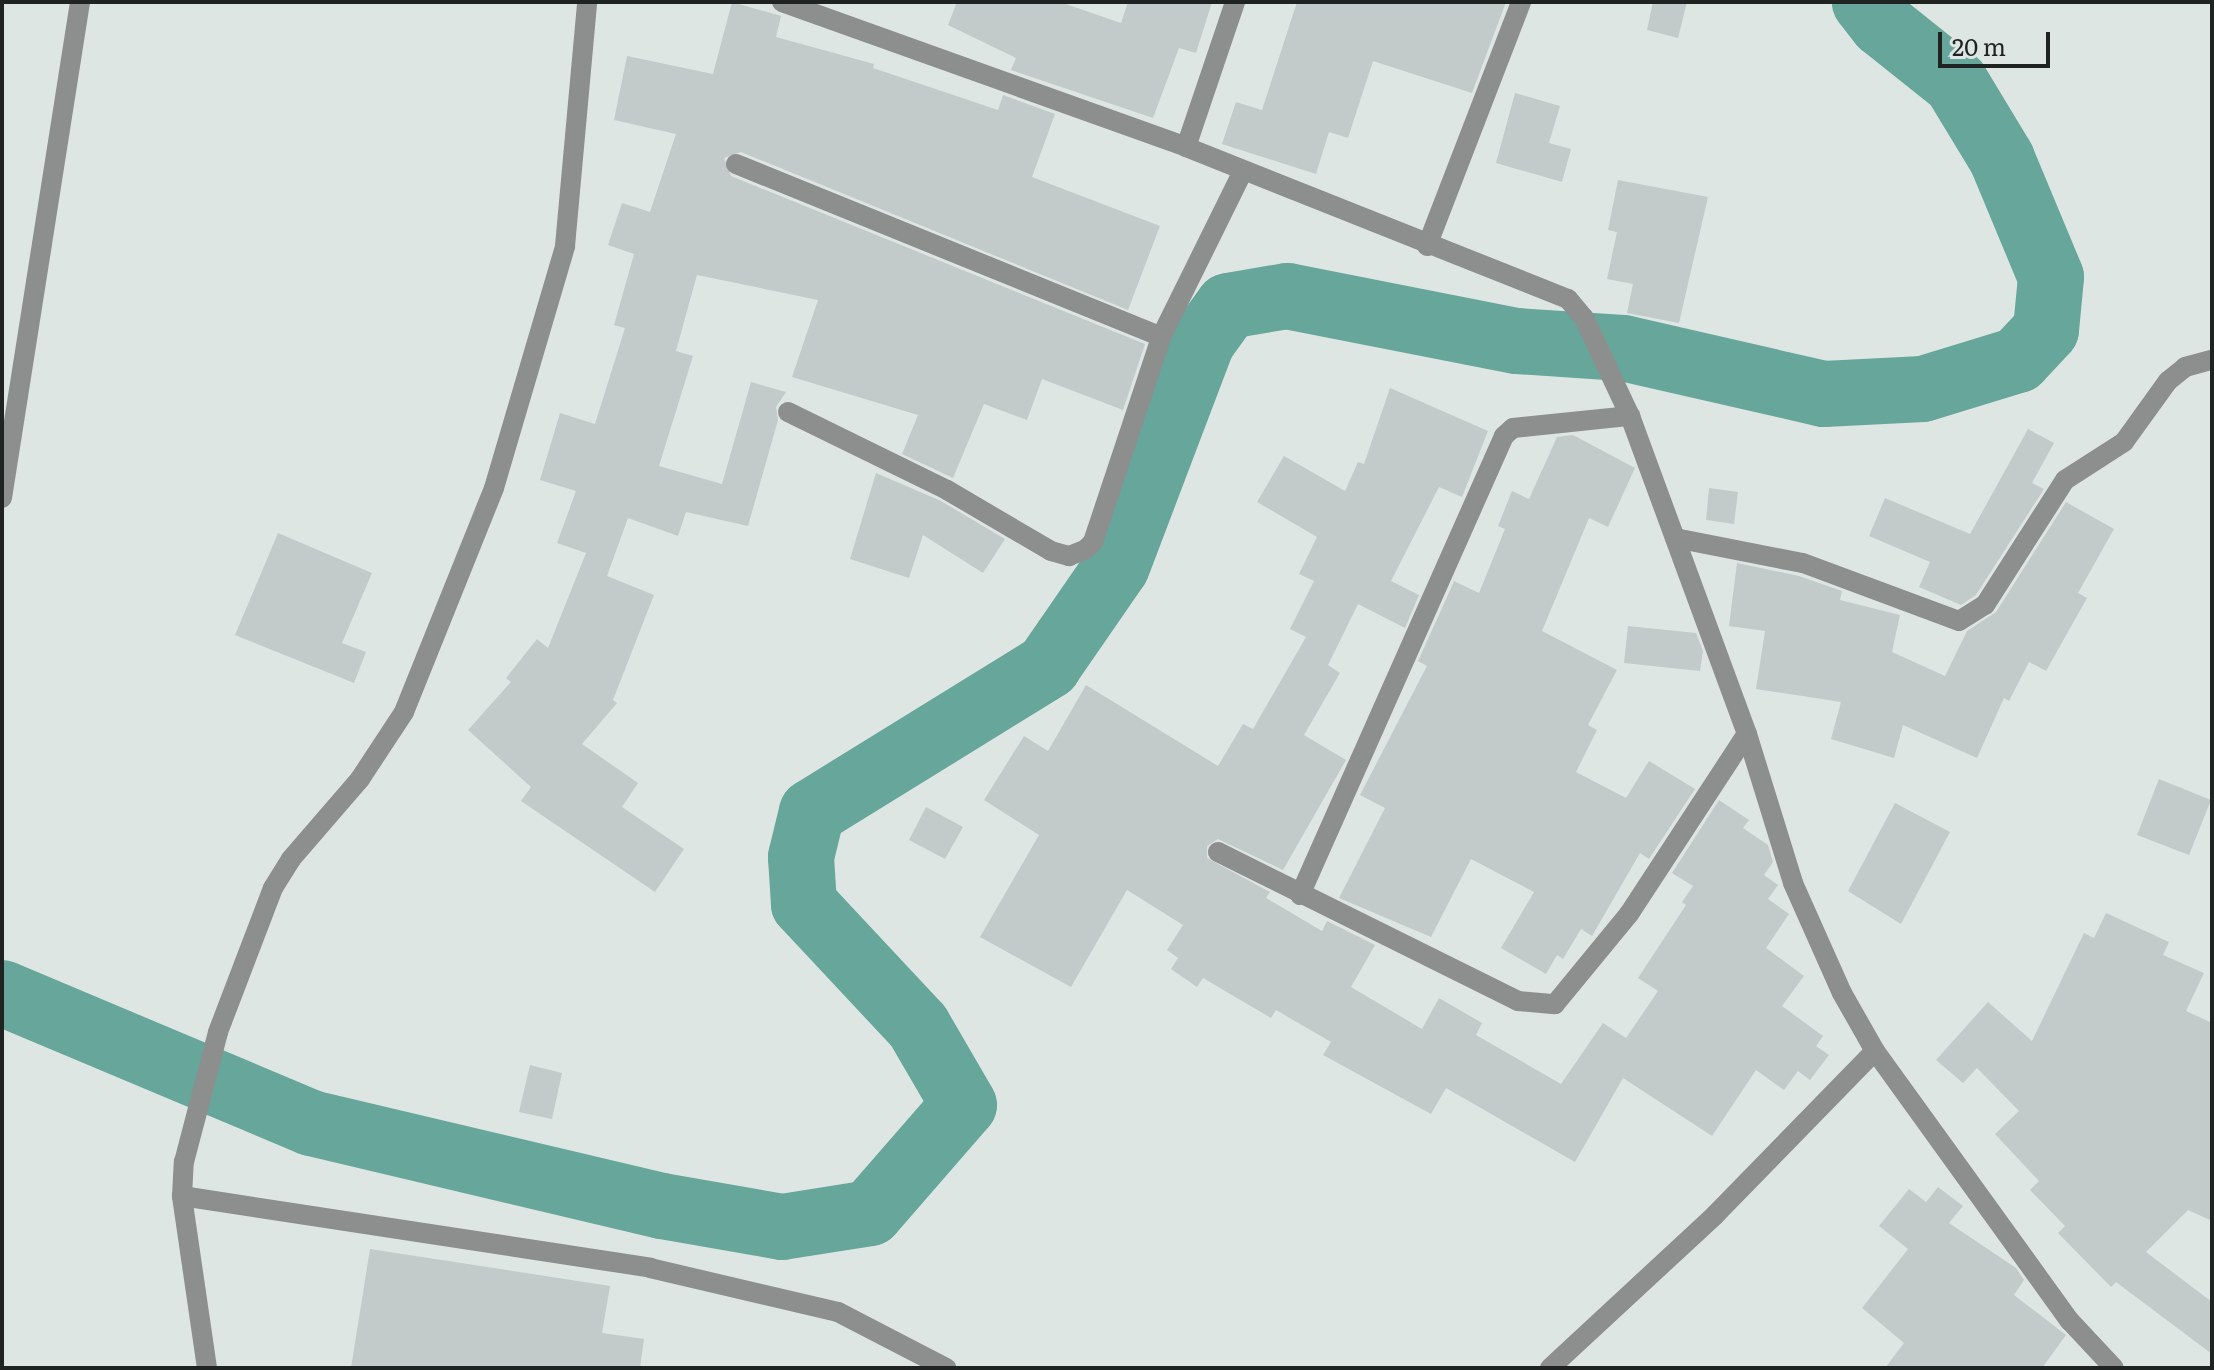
<!DOCTYPE html>
<style>
body{margin:0}
#map{position:relative;width:2214px;height:1370px;overflow:hidden;background:#dee6e4;font-family:Literata,serif}
div>[style]{position:absolute}
.river>*{height:66px;margin:-33px;padding:0 33px;transform-origin:33px;border-radius:33px;background:#67a69a}
.building>*{inset:0;background:#c2cbc9}
.minor>*{height:20px;margin:-10px;padding:0 10px;transform-origin:10px;border-radius:10px;background:#8c8f8e}
span{translate:-50% -50%;white-space:nowrap;text-align:center;line-height:1.15;-webkit-text-stroke:7px #dee6e4;paint-order:stroke}
.frame{position:absolute;inset:0;border:4px solid #1f2322;pointer-events:none}
.scale{position:absolute;left:1938px;top:32px;width:112px;height:36px;box-sizing:border-box;border:4px solid #1f2322;border-top:0;padding-left:10px;font-size:24px;line-height:28px;white-space:nowrap;color:#1f2322;-webkit-text-stroke:6px #dee6e4;paint-order:stroke}
</style>
<div id="map">
<div class="river">
<div style="left:2px;top:993px;width:335px;rotate:22.8deg"></div>
<div style="left:311px;top:1123px;width:361px;rotate:13.3deg"></div>
<div style="left:662px;top:1206px;width:122px;rotate:9.9deg"></div>
<div style="left:782px;top:1227px;width:89px;rotate:-9deg"></div>
<div style="left:870px;top:1213px;width:143px;rotate:-49deg"></div>
<div style="left:964px;top:1105px;width:91px;rotate:-120.2deg"></div>
<div style="left:918px;top:1026px;width:167px;rotate:-133.1deg"></div>
<div style="left:804px;top:904px;width:47px;rotate:-93.7deg"></div>
<div style="left:801px;top:857px;width:46px;rotate:-76.3deg"></div>
<div style="left:812px;top:812px;width:278px;rotate:-31.7deg"></div>
<div style="left:1048px;top:666px;width:121px;rotate:-55.4deg"></div>
<div style="left:1117px;top:566px;width:240px;rotate:-69.2deg"></div>
<div style="left:1202px;top:342px;width:44px;rotate:-54.2deg"></div>
<div style="left:1228px;top:306px;width:60px;rotate:-9.6deg"></div>
<div style="left:1287px;top:296px;width:234px;rotate:11.1deg"></div>
<div style="left:1517px;top:341px;width:106px;rotate:3.8deg"></div>
<div style="left:1623px;top:348px;width:206px;rotate:12.9deg"></div>
<div style="left:1824px;top:394px;width:99px;rotate:-2.9deg"></div>
<div style="left:1923px;top:389px;width:99px;rotate:-17deg"></div>
<div style="left:2018px;top:360px;width:41px;rotate:-47deg"></div>
<div style="left:2046px;top:330px;width:53px;rotate:-84.6deg"></div>
<div style="left:2051px;top:277px;width:128px;rotate:-112.6deg"></div>
<div style="left:2002px;top:159px;width:89px;rotate:-121.2deg"></div>
<div style="left:1956px;top:83px;width:95px;rotate:-141.4deg"></div>
<div style="left:1882px;top:24px;width:28px;rotate:-128deg"></div>
</div>
<div class="building">
<div style="clip-path:polygon(732px 2px,781px 16px,776px 37px,874px 64px,873px 68px,998px 110px,1003px 95px,1055px 114px,1032px 177px,1160px 226px,1128px 310px,741px 152px,724px 158px,731px 176px,1145px 344px,1123px 410px,1042px 379px,1027px 420px,984px 404px,953px 478px,902px 454px,918px 415px,792px 377px,818px 300px,697px 275px,676px 351px,693px 356px,659px 466px,722px 484px,751px 382px,786px 392px,776px 407px,778px 420px,748px 526px,686px 512px,678px 536px,628px 518px,607px 576px,654px 595px,613px 700px,617px 703px,582px 744px,638px 783px,622px 807px,684px 849px,655px 892px,521px 801px,531px 787px,468px 730px,511px 682px,506px 678px,537px 639px,548px 648px,586px 553px,557px 543px,576px 491px,540px 480px,560px 413px,595px 424px,625px 328px,614px 325px,634px 254px,608px 245px,622px 203px,650px 212px,676px 134px,614px 120px,627px 56px,713px 74px)"></div>
<div style="clip-path:polygon(957px 2px,1060px 2px,1121px 23px,1128px 2px,1212px 2px,1196px 53px,1179px 48px,1153px 118px,1011px 70px,1016px 58px,948px 25px)"></div>
<div style="clip-path:polygon(1297px 2px,1506px 2px,1472px 93px,1373px 61px,1348px 138px,1329px 132px,1316px 174px,1222px 144px,1236px 102px,1262px 110px)"></div>
<div style="clip-path:polygon(1653px 2px,1687px 2px,1678px 38px,1647px 30px)"></div>
<div style="clip-path:polygon(1515px 93px,1560px 106px,1549px 143px,1571px 149px,1562px 182px,1496px 163px)"></div>
<div style="clip-path:polygon(1618px 180px,1708px 197px,1679px 323px,1627px 313px,1633px 284px,1607px 279px,1617px 232px,1608px 230px)"></div>
<div style="clip-path:polygon(1390px 388px,1488px 431px,1462px 497px,1439px 487px,1391px 581px,1419px 595px,1405px 628px,1358px 604px,1328px 665px,1340px 673px,1304px 735px,1346px 760px,1283px 870px,1218px 839px,1207px 846px,1207px 858px,1270px 892px,1266px 898px,1322px 931px,1327px 921px,1375px 945px,1351px 987px,1422px 1029px,1439px 998px,1482px 1023px,1476px 1035px,1561px 1084px,1603px 1023px,1626px 1038px,1658px 991px,1638px 978px,1686px 905px,1682px 902px,1693px 886px,1672px 873px,1719px 800px,1749px 820px,1743px 828px,1768px 845px,1773px 862px,1764px 875px,1778px 885px,1768px 899px,1789px 914px,1766px 948px,1804px 976px,1782px 1006px,1823px 1036px,1816px 1046px,1829px 1055px,1810px 1080px,1798px 1071px,1784px 1090px,1756px 1070px,1712px 1136px,1623px 1078px,1575px 1162px,1446px 1088px,1431px 1114px,1323px 1055px,1331px 1042px,1276px 1010px,1271px 1018px,1203px 978px,1197px 987px,1171px 969px,1178px 958px,1167px 950px,1183px 925px,1127px 890px,1071px 987px,980px 937px,1039px 835px,984px 800px,1024px 736px,1048px 751px,1086px 685px,1218px 766px,1243px 724px,1253px 729px,1306px 637px,1290px 629px,1314px 581px,1299px 574px,1317px 537px,1257px 502px,1284px 456px,1345px 491px,1358px 462px,1364px 464px)"></div>
<div style="clip-path:polygon(2028px 429px,2054px 443px,2032px 483px,2044px 489px,1976px 595px,1961px 605px,1919px 587px,1930px 562px,1869px 536px,1885px 498px,1970px 534px)"></div>
<div style="clip-path:polygon(1573px 435px,1635px 468px,1608px 527px,1589px 518px,1542px 631px,1617px 670px,1588px 725px,1597px 730px,1576px 772px,1626px 798px,1649px 761px,1695px 789px,1649px 859px,1640px 853px,1592px 936px,1581px 929px,1563px 959px,1557px 955px,1546px 974px,1501px 948px,1534px 892px,1471px 859px,1431px 937px,1339px 898px,1385px 808px,1360px 795px,1427px 666px,1418px 661px,1452px 586px,1454px 581px,1479px 593px,1505px 529px,1498px 526px,1512px 491px,1529px 499px,1557px 437px)"></div>
<div style="clip-path:polygon(876px 473px,941px 501px,1005px 539px,983px 573px,923px 535px,909px 578px,850px 559px)"></div>
<div style="clip-path:polygon(1709px 488px,1738px 492px,1734px 524px,1706px 520px)"></div>
<div style="clip-path:polygon(2066px 502px,2114px 529px,2078px 593px,2087px 598px,2046px 671px,2029px 662px,2009px 701px,2004px 698px,1977px 758px,1903px 725px,1894px 758px,1831px 739px,1841px 702px,1756px 689px,1765px 631px,1729px 626px,1737px 563px,1799px 576px,1842px 591px,1840px 600px,1900px 615px,1892px 652px,1945px 676px,1967px 631px,1996px 612px)"></div>
<div style="clip-path:polygon(278px 533px,372px 573px,342px 643px,366px 652px,354px 683px,235px 635px)"></div>
<div style="clip-path:polygon(1628px 626px,1696px 633px,1703px 651px,1700px 671px,1624px 663px)"></div>
<div style="clip-path:polygon(2159px 779px,2211px 800px,2189px 855px,2137px 835px)"></div>
<div style="clip-path:polygon(1895px 803px,1950px 832px,1901px 924px,1848px 891px)"></div>
<div style="clip-path:polygon(926px 807px,963px 827px,945px 859px,909px 840px)"></div>
<div style="clip-path:polygon(2106px 913px,2169px 942px,2163px 955px,2204px 973px,2186px 1011px,2212px 1023px,2212px 1221px,2188px 1210px,2146px 1252px,2212px 1302px,2212px 1354px,2116px 1282px,2111px 1287px,2058px 1233px,2065px 1226px,2030px 1190px,2039px 1181px,1995px 1134px,2019px 1111px,1977px 1068px,1963px 1083px,1936px 1060px,1988px 1002px,2032px 1041px,2084px 933px,2094px 938px)"></div>
<div style="clip-path:polygon(530px 1065px,562px 1073px,552px 1119px,519px 1112px)"></div>
<div style="clip-path:polygon(1938px 1187px,1963px 1206px,1949px 1223px,2016px 1268px,2024px 1280px,2014px 1295px,2066px 1335px,2042px 1368px,1885px 1368px,1904px 1343px,1862px 1308px,1908px 1249px,1879px 1226px,1909px 1189px,1926px 1202px)"></div>
<div style="clip-path:polygon(370px 1249px,610px 1286px,602px 1333px,644px 1339px,640px 1368px,351px 1368px)"></div>
</div>
<div class="minor">
<div style="left:782px;top:2px;width:429px;rotate:19.7deg"></div>
<div style="left:1186px;top:147px;width:411px;rotate:21.7deg"></div>
<div style="left:1568px;top:299px;width:25px;rotate:50deg"></div>
<div style="left:1584px;top:318px;width:108px;rotate:64.9deg"></div>
<div style="left:1630px;top:416px;width:339px;rotate:69.8deg"></div>
<div style="left:1747px;top:734px;width:156px;rotate:72.8deg"></div>
<div style="left:1793px;top:883px;width:120px;rotate:66deg"></div>
<div style="left:1842px;top:993px;width:67px;rotate:60.4deg"></div>
<div style="left:1875px;top:1051px;width:333px;rotate:54.2deg"></div>
<div style="left:2070px;top:1321px;width:64px;rotate:46.9deg"></div>
<div style="left:1186px;top:147px;width:153px;rotate:-71.3deg"></div>
<div style="left:736px;top:164px;width:459px;rotate:22.1deg"></div>
<div style="left:1427px;top:246px;width:261px;rotate:-68.9deg"></div>
<div style="left:788px;top:412px;width:177px;rotate:26.1deg"></div>
<div style="left:947px;top:490px;width:121px;rotate:30.4deg"></div>
<div style="left:1051px;top:551px;width:19px;rotate:16deg"></div>
<div style="left:1069px;top:556px;width:17px;rotate:-21deg"></div>
<div style="left:1085px;top:550px;width:11px;rotate:-45deg"></div>
<div style="left:1093px;top:542px;width:216px;rotate:-71.6deg"></div>
<div style="left:1161px;top:337px;width:183px;rotate:-63.7deg"></div>
<div style="left:2px;top:498px;width:502px;rotate:-81.06deg"></div>
<div style="left:1675px;top:538px;width:130px;rotate:11.1deg"></div>
<div style="left:1803px;top:563px;width:166px;rotate:20.4deg"></div>
<div style="left:1959px;top:621px;width:31px;rotate:-32deg"></div>
<div style="left:1985px;top:605px;width:148px;rotate:-57.4deg"></div>
<div style="left:2065px;top:480px;width:70px;rotate:-32.8deg"></div>
<div style="left:2124px;top:442px;width:75px;rotate:-54.2deg"></div>
<div style="left:2168px;top:381px;width:22px;rotate:-39deg"></div>
<div style="left:2185px;top:367px;width:28px;rotate:-15deg"></div>
<div style="left:1218px;top:852px;width:335px;rotate:26.4deg"></div>
<div style="left:1518px;top:1001px;width:37px;rotate:5deg"></div>
<div style="left:1555px;top:1004px;width:117px;rotate:-50.6deg"></div>
<div style="left:1629px;top:914px;width:215px;rotate:-56.8deg"></div>
<div style="left:1300px;top:895px;width:502px;rotate:-66.04deg"></div>
<div style="left:1504px;top:436px;width:12px;rotate:-42deg"></div>
<div style="left:1513px;top:428px;width:118px;rotate:-5.9deg"></div>
<div style="left:182px;top:1196px;width:474px;rotate:8.7deg"></div>
<div style="left:650px;top:1268px;width:193px;rotate:13.2deg"></div>
<div style="left:838px;top:1312px;width:122px;rotate:27.4deg"></div>
<div style="left:207px;top:1368px;width:174px;rotate:-98.3deg"></div>
<div style="left:182px;top:1196px;width:34px;rotate:-87deg"></div>
<div style="left:184px;top:1162px;width:134px;rotate:-75.3deg"></div>
<div style="left:218px;top:1032px;width:154px;rotate:-69.1deg"></div>
<div style="left:273px;top:888px;width:34px;rotate:-58deg"></div>
<div style="left:291px;top:859px;width:106px;rotate:-49.2deg"></div>
<div style="left:360px;top:779px;width:80px;rotate:-56.7deg"></div>
<div style="left:404px;top:712px;width:241px;rotate:-68.1deg"></div>
<div style="left:494px;top:488px;width:252px;rotate:-73.6deg"></div>
<div style="left:565px;top:246px;width:245px;rotate:-84.8deg"></div>
<div style="left:1550px;top:1368px;width:225px;rotate:-42.8deg"></div>
<div style="left:1715px;top:1215px;width:229px;rotate:-45.7deg"></div>
</div>
<div class="frame"></div>
<div class="scale">20 m</div>
</div>
